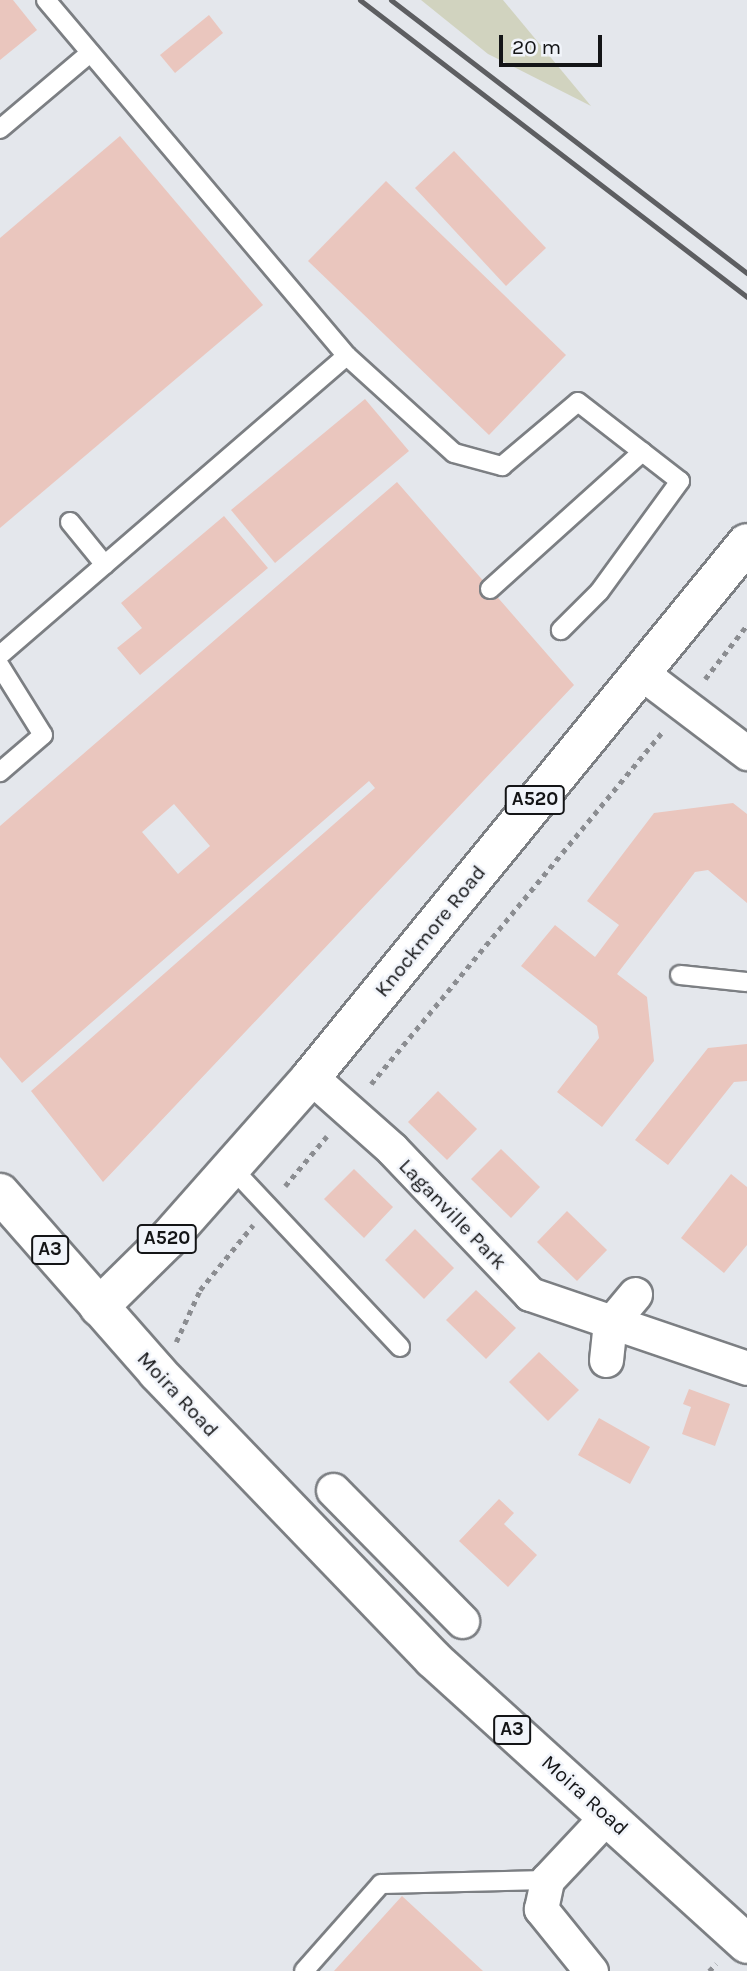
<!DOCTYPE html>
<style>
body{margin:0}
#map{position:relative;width:747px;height:1971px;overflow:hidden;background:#e4e7ec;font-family:Karla,sans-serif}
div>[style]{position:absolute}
.green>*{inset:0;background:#d1d3bf}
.building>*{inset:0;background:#eac6be}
.path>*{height:4.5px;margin-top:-2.25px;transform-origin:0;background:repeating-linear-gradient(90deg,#8b8d91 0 5px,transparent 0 10px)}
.roads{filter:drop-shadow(2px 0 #7c7f83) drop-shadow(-2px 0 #7c7f83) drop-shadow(0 2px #7c7f83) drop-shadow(0 -2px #7c7f83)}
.lane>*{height:18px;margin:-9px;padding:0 9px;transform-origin:9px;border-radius:9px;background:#fff}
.street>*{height:33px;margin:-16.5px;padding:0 16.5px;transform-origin:16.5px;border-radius:16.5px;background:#fff}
.primary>*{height:38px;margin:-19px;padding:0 19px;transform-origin:19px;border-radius:19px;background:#fff}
.highway>*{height:38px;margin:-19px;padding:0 19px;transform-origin:19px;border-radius:19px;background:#fff}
.rail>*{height:5px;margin:-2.5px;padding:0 2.5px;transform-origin:2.5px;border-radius:2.5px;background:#5d5e61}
span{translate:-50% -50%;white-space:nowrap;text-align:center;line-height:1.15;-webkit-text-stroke:5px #f1f4fa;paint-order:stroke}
.shield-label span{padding:2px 5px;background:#f1f4fa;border:2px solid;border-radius:5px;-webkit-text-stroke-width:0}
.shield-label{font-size:19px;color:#141517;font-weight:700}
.street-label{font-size:21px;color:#141517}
.scale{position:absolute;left:499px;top:35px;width:103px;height:32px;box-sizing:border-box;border:4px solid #141517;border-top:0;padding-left:9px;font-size:21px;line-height:24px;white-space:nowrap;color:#141517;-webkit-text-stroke:5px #f1f4fa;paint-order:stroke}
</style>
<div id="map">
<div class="green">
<div style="clip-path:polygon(421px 0,503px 0,591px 106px,488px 54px)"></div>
</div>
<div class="building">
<div style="clip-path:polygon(0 0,13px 0,37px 30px,0 60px)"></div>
<div style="clip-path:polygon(209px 15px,223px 33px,175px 73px,160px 55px)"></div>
<div style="clip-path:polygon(120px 136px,263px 305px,0 528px,0 238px)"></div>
<div style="clip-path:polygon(454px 151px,546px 248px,506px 286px,415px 188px)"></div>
<div style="clip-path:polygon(386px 181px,566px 355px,489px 435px,308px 261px)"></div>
<div style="clip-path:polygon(365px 399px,409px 451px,275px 563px,231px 510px)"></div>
<div style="clip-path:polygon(evenodd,397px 482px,574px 685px,103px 1182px,31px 1091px,375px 788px,369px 781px,22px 1083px,0 1057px,0 826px,397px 482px,174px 804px,210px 846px,178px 874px,142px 832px,174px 804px)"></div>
<div style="clip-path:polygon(224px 516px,268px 568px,140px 675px,117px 648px,142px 628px,121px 603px)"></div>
<div style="clip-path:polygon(733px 803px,747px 814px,747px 903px,708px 870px,695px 872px,617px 974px,647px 997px,654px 1061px,602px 1127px,557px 1092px,599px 1038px,597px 1026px,521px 966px,555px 925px,595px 957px,619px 925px,587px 901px,654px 813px)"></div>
<div style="clip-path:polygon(747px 1044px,747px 1081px,734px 1082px,668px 1165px,635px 1140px,708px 1048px)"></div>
<div style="clip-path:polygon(438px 1091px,477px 1129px,447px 1160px,408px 1122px)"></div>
<div style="clip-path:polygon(501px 1149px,540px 1187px,511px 1218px,471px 1179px)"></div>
<div style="clip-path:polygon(354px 1169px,393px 1207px,364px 1238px,324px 1199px)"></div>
<div style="clip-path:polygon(731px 1174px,747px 1187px,747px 1245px,724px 1273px,681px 1238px)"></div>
<div style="clip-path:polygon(567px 1211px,607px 1250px,577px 1281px,537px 1242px)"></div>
<div style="clip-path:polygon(415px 1229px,454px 1268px,424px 1299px,385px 1260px)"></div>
<div style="clip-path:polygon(476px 1290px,516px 1328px,486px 1359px,446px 1320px)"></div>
<div style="clip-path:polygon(539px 1352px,579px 1390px,548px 1421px,509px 1382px)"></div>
<div style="clip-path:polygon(689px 1389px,730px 1404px,715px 1446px,682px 1434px,691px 1407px,683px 1404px)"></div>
<div style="clip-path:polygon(599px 1418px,650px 1447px,630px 1484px,578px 1455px)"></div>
<div style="clip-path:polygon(499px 1499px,514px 1513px,504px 1524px,537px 1555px,508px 1587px,459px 1541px)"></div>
<div style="clip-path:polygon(402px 1896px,483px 1971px,334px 1971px)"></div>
</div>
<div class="path">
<div style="left:705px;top:679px;width:68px;rotate:-52.1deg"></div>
<div style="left:371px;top:1084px;width:457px;rotate:-50.4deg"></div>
<div style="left:285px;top:1186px;width:65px;rotate:-50deg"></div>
<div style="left:176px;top:1342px;width:57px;rotate:-65.2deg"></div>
<div style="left:200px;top:1290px;width:84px;rotate:-50.8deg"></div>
<div style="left:709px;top:1971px;width:10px;rotate:-45deg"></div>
</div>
<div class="roads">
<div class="lane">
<div style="left:46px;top:0;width:466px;rotate:49.8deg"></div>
<div style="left:347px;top:356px;width:144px;rotate:42.2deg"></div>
<div style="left:454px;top:453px;width:50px;rotate:15.2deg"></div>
<div style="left:502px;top:466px;width:99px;rotate:-40.1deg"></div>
<div style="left:578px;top:402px;width:129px;rotate:37.8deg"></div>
<div style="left:680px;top:481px;width:137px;rotate:126.1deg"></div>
<div style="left:599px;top:592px;width:54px;rotate:135deg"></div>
<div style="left:0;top:129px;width:118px;rotate:-40.2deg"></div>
<div style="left:70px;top:522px;width:55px;rotate:50.9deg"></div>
<div style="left:490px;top:589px;width:205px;rotate:-42deg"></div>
<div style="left:0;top:655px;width:458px;rotate:-40.8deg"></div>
<div style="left:0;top:666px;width:81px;rotate:58.1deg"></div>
<div style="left:43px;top:735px;width:57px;rotate:139.3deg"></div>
<div style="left:680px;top:975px;width:67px;rotate:6deg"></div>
<div style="left:231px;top:1167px;width:247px;rotate:46.8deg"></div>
<div style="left:304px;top:1971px;width:116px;rotate:-48.5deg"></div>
<div style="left:381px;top:1884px;width:166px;rotate:-1.4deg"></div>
</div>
<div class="street">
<div style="left:639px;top:671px;width:136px;rotate:37.2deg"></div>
<div style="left:311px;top:1077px;width:108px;rotate:41.6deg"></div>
<div style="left:392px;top:1149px;width:200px;rotate:46.4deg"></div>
<div style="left:530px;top:1294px;width:229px;rotate:18.8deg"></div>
<div style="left:606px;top:1360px;width:36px;rotate:-84deg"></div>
<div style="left:610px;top:1324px;width:39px;rotate:-50deg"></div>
<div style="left:333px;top:1490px;width:184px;rotate:45.4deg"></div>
<div style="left:591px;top:1971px;width:80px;rotate:-128.9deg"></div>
<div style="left:541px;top:1909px;width:30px;rotate:-78deg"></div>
<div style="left:547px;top:1880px;width:89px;rotate:-46.8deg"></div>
</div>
<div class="primary">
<div style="left:99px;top:1307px;width:95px;rotate:-44.6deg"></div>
<div style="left:167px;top:1240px;width:217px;rotate:-48.5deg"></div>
<div style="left:311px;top:1077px;width:689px;rotate:-50.77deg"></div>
</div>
<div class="highway">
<div style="left:0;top:1193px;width:238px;rotate:48.7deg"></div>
<div style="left:157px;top:1372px;width:398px;rotate:46.1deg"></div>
<div style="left:433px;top:1659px;width:424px;rotate:42.2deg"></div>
</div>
</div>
<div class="rail">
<div style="left:360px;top:0;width:488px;rotate:37.5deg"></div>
<div style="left:391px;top:0;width:449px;rotate:37.5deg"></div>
</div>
<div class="shield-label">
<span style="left:535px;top:800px">A520</span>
<span style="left:167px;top:1239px">A520</span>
<span style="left:50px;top:1250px">A3</span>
<span style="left:512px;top:1730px">A3</span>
</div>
<div class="street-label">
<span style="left:430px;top:931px;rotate:-51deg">Knockmore Road</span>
<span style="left:453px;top:1214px;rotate:46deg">Laganville Park</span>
<span style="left:178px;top:1394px;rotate:47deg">Moira Road</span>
<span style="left:585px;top:1795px;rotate:42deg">Moira Road</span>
</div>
<div class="scale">20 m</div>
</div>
